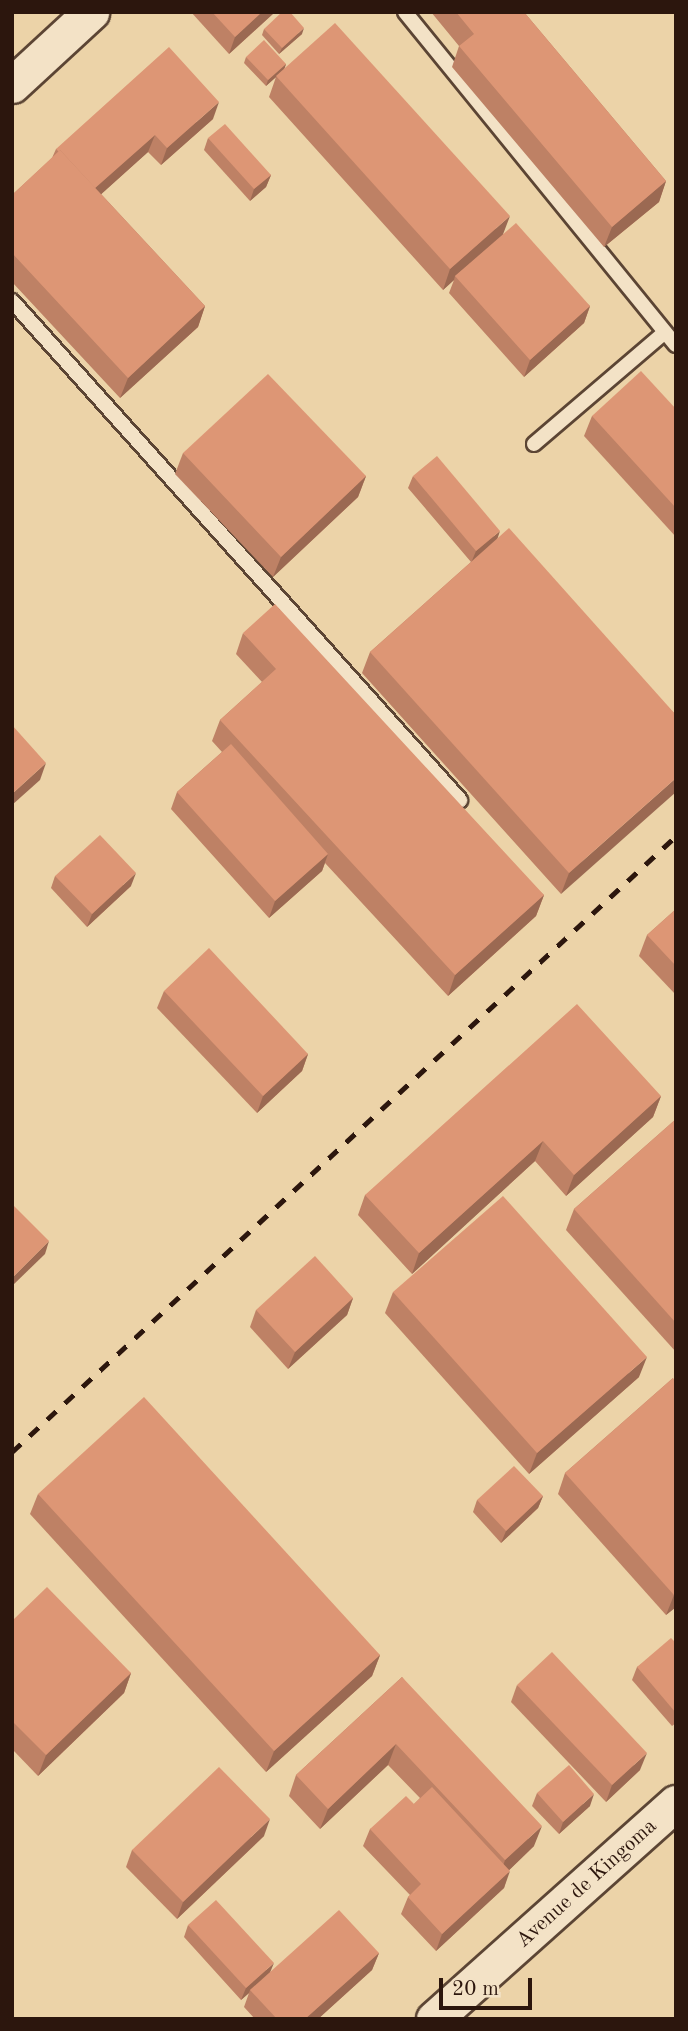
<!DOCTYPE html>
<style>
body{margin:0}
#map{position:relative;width:688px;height:2031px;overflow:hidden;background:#ecd3a8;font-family:"Old Standard TT",serif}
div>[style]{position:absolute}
.roads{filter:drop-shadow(2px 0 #5c4534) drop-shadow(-2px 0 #5c4534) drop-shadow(0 2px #5c4534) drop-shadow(0 -2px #5c4534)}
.service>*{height:14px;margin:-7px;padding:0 7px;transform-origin:7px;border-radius:7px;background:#f3e2c6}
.tertiary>*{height:35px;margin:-17.5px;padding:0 17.5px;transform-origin:17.5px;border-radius:17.5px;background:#f3e2c6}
.rail>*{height:5px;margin-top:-2.5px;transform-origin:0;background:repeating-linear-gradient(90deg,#2c160d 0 12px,transparent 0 24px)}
.wall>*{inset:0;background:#be8165}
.shaded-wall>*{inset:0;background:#9b6952}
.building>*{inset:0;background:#dd9675}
span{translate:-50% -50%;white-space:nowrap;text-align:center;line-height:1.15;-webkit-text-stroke:5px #f3e2c6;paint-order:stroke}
.street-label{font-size:21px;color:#2c160d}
.frame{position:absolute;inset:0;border:14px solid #2c160d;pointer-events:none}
.scale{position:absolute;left:439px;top:1978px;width:93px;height:32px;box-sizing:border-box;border:4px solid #2c160d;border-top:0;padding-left:9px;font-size:21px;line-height:24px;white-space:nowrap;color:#2c160d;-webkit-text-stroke:5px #f3e2c6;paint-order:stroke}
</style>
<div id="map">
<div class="roads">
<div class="service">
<div style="left:405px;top:12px;width:429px;rotate:50.9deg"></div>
<div style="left:12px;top:301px;width:671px;rotate:48.08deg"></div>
<div style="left:534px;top:444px;width:172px;rotate:-40.5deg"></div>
</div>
<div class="tertiary">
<div style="left:12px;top:85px;width:108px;rotate:-42.7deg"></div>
<div style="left:434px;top:2019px;width:324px;rotate:-41.8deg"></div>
</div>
</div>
<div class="rail">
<div style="left:12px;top:1452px;width:906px;rotate:-42.85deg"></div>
</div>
<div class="wall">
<div style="clip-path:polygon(191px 12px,275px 12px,229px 54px)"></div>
<div style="clip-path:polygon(431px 12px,524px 12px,666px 181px,659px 202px,604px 247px,452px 67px,459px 46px)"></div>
<div style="clip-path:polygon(264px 29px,302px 34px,279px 54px,262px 35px)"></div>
<div style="clip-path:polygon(246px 57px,286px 64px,284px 69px,503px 234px,590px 306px,584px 323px,524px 377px,449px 293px,454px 280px,443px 290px,269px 97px,276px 77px,266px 86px,244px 63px)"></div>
<div style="clip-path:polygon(213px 119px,161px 165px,148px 152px,101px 194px,205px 306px,198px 327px,120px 398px,12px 282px,12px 195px,52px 158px,56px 149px)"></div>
<div style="clip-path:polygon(208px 138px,271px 175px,266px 187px,250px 201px,204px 150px)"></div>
<div style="clip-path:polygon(676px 409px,676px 537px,584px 436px,592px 416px)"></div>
<div style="clip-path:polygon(183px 453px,366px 476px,358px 497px,273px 577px,175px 474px)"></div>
<div style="clip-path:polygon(413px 476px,497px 539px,676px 715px,561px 894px,362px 673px,370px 652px,471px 562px,408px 488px)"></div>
<div style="clip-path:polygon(243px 633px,544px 895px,536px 916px,448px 996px,325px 863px,322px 871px,269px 918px,171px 809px,177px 792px,222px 752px,212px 741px,220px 720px,262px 682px,236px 654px)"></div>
<div style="clip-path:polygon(55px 876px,131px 886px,87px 927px,51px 888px)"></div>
<div style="clip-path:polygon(676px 909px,676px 995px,639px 956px,647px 935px)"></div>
<div style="clip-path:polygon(164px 991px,308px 1054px,302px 1071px,257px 1113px,157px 1008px)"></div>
<div style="clip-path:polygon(661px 1096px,653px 1117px,566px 1196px,535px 1161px,412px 1274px,358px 1215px,365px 1195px)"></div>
<div style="clip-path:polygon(676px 1119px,676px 1352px,566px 1230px,574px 1209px)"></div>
<div style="clip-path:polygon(393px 1292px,639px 1377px,529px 1474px,385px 1313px)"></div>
<div style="clip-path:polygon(353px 1298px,347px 1315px,288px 1369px,250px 1327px,256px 1310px)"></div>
<div style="clip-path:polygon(673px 1378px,676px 1607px,666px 1615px,558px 1494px,565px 1473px)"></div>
<div style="clip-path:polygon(38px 1494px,380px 1655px,372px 1676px,266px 1772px,30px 1514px)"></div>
<div style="clip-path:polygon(543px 1496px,538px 1508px,501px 1543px,473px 1512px,477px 1500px)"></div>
<div style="clip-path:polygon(12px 1621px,131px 1673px,124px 1693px,38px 1776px,12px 1749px)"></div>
<div style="clip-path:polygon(676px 1643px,676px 1723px,672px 1726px,632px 1680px,637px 1667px)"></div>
<div style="clip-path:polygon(402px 1677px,534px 1846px,509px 1870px,504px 1888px,436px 1951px,401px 1914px,408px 1897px,410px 1895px,363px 1846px,370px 1829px,414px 1804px,420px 1798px,388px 1765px,320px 1829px,289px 1796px,296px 1775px)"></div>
<div style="clip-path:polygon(517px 1685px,640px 1770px,606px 1802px,511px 1702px)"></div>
<div style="clip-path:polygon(537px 1793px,590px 1806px,559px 1834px,532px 1806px)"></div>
<div style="clip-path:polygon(264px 1836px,177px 1919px,126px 1867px,132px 1850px)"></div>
<div style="clip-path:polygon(188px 1925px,270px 1972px,379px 1953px,372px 1970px,318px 2019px,255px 2019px,244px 2007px,249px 1993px,241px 2000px,184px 1937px)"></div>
</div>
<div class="shaded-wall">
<div style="clip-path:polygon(262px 12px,275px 12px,229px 54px,235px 37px)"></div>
<div style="clip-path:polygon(304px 28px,302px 34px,279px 54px,282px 48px)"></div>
<div style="clip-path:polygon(286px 64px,284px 70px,266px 86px,268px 80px)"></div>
<div style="clip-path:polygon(219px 102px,213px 119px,161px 165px,167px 148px)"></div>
<div style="clip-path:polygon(155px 135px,148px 152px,87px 207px,93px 190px)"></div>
<div style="clip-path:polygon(271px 175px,266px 187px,250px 201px,254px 189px)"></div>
<div style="clip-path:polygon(666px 181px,659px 202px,604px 247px,612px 227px)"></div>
<div style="clip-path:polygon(510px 216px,502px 237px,455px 276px,454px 280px,443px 290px,450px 269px)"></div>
<div style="clip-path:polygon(205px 306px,198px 327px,120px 398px,128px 378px)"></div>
<div style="clip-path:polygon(590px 306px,584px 323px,524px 377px,530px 360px)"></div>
<div style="clip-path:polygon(366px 476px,358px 497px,273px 577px,281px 557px)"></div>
<div style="clip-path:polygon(500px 531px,496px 543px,471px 563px,476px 551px)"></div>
<div style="clip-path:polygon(46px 763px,40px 780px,12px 805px,12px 794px)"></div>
<div style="clip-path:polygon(676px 778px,676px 792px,561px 894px,569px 873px)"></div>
<div style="clip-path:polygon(328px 854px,322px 871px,269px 918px,275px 901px)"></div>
<div style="clip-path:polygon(136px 873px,131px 886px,87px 927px,92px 914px)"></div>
<div style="clip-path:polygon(544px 895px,536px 916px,448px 996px,455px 975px)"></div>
<div style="clip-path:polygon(308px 1054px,302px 1071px,257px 1113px,263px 1096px)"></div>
<div style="clip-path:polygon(661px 1096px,653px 1117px,566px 1196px,574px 1175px)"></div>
<div style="clip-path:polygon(543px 1141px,535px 1161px,412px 1274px,419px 1253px)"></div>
<div style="clip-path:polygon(49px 1241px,45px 1254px,12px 1286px,12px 1278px)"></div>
<div style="clip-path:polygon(353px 1298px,347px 1315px,288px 1369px,295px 1352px)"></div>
<div style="clip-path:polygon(647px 1357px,639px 1377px,529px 1474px,537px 1453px)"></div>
<div style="clip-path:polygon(543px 1496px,538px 1508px,501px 1543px,506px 1531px)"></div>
<div style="clip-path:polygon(676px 1593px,676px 1607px,666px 1615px,674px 1595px)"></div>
<div style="clip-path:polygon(380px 1655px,372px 1676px,266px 1772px,274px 1751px)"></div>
<div style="clip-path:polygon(131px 1673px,124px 1693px,38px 1776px,46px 1755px)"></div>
<div style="clip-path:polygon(396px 1744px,388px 1765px,320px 1829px,328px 1809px)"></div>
<div style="clip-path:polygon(647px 1753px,640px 1770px,606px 1802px,612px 1785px)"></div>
<div style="clip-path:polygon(594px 1794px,590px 1806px,559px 1834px,563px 1822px)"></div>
<div style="clip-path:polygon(270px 1819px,264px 1836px,177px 1919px,183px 1902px)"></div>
<div style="clip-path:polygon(542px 1826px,534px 1846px,498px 1881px,505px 1860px)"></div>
<div style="clip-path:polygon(510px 1871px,504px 1888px,436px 1951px,442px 1934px)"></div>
<div style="clip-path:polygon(379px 1953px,372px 1970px,318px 2019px,305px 2019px)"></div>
<div style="clip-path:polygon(274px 1963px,269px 1975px,250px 1990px,249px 1993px,241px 2000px,246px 1988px)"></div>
</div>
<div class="building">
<div style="clip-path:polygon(212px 12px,262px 12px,235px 37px)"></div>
<div style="clip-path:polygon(282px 12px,290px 12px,304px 28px,282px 48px,264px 29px)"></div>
<div style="clip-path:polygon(456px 12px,524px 12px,666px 181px,612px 227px,459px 46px,474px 34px)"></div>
<div style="clip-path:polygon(335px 23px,510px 216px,450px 269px,276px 76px)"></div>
<div style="clip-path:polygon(264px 40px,286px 64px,268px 80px,246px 57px)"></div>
<div style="clip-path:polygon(169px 47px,219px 102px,167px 148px,155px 135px,95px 188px,60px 150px,59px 152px,56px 149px)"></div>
<div style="clip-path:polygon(225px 124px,271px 175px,254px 189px,208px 138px)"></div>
<div style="clip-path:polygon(60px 150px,205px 306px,128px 378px,12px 253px,12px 195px)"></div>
<div style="clip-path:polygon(516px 223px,590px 306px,530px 360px,455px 276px)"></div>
<div style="clip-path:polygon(641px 371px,676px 409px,676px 508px,592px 416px)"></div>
<div style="clip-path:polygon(268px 374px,366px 476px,281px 557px,183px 453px)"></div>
<div style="clip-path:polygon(437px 456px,500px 531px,476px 551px,413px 476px)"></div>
<div style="clip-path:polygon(509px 528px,676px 715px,676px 778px,569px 873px,370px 652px)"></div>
<div style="clip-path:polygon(275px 604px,544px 895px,455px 975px,220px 720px,276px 669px,243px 633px)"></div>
<div style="clip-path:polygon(12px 725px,46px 763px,12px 794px)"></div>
<div style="clip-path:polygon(231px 744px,328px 854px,275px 901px,177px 792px)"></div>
<div style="clip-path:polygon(100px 835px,136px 873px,92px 914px,55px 876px)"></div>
<div style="clip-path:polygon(676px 909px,676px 966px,647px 935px)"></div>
<div style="clip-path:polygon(209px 948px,308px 1054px,263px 1096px,164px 991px)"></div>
<div style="clip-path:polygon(577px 1004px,661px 1096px,574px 1175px,543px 1141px,419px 1253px,365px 1195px)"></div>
<div style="clip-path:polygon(676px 1119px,676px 1323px,574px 1209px)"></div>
<div style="clip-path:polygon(503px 1196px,647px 1357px,537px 1453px,393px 1292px)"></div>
<div style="clip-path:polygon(12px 1204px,49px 1241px,12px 1278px)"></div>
<div style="clip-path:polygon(315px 1256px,353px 1298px,295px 1352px,256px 1310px)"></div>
<div style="clip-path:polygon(673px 1378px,676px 1382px,676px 1593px,674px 1595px,565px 1473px)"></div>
<div style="clip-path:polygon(144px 1397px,380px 1655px,274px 1751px,38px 1494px)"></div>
<div style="clip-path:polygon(514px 1466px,543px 1496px,506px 1531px,477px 1500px)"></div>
<div style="clip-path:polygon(47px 1587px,131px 1673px,46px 1755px,12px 1721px,12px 1621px)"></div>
<div style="clip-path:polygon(671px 1638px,676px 1643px,676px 1713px,637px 1667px)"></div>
<div style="clip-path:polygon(552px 1652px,647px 1753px,612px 1785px,517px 1685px)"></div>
<div style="clip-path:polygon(402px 1677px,542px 1826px,505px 1860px,396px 1744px,328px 1809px,296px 1775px)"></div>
<div style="clip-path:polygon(569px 1765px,594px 1794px,563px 1822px,537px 1793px)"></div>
<div style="clip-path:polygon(219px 1767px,270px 1819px,183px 1902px,132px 1850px)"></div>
<div style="clip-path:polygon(432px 1787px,510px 1871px,442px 1934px,408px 1897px,421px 1884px,370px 1829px,406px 1796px,414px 1804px)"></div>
<div style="clip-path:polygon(216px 1900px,274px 1963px,246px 1988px,188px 1925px)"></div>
<div style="clip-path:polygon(339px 1910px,379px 1953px,305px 2019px,277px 2019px,250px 1990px)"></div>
</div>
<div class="street-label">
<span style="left:587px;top:1884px;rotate:-42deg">Avenue de Kingoma</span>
</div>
<div class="frame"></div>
<div class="scale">20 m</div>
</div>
